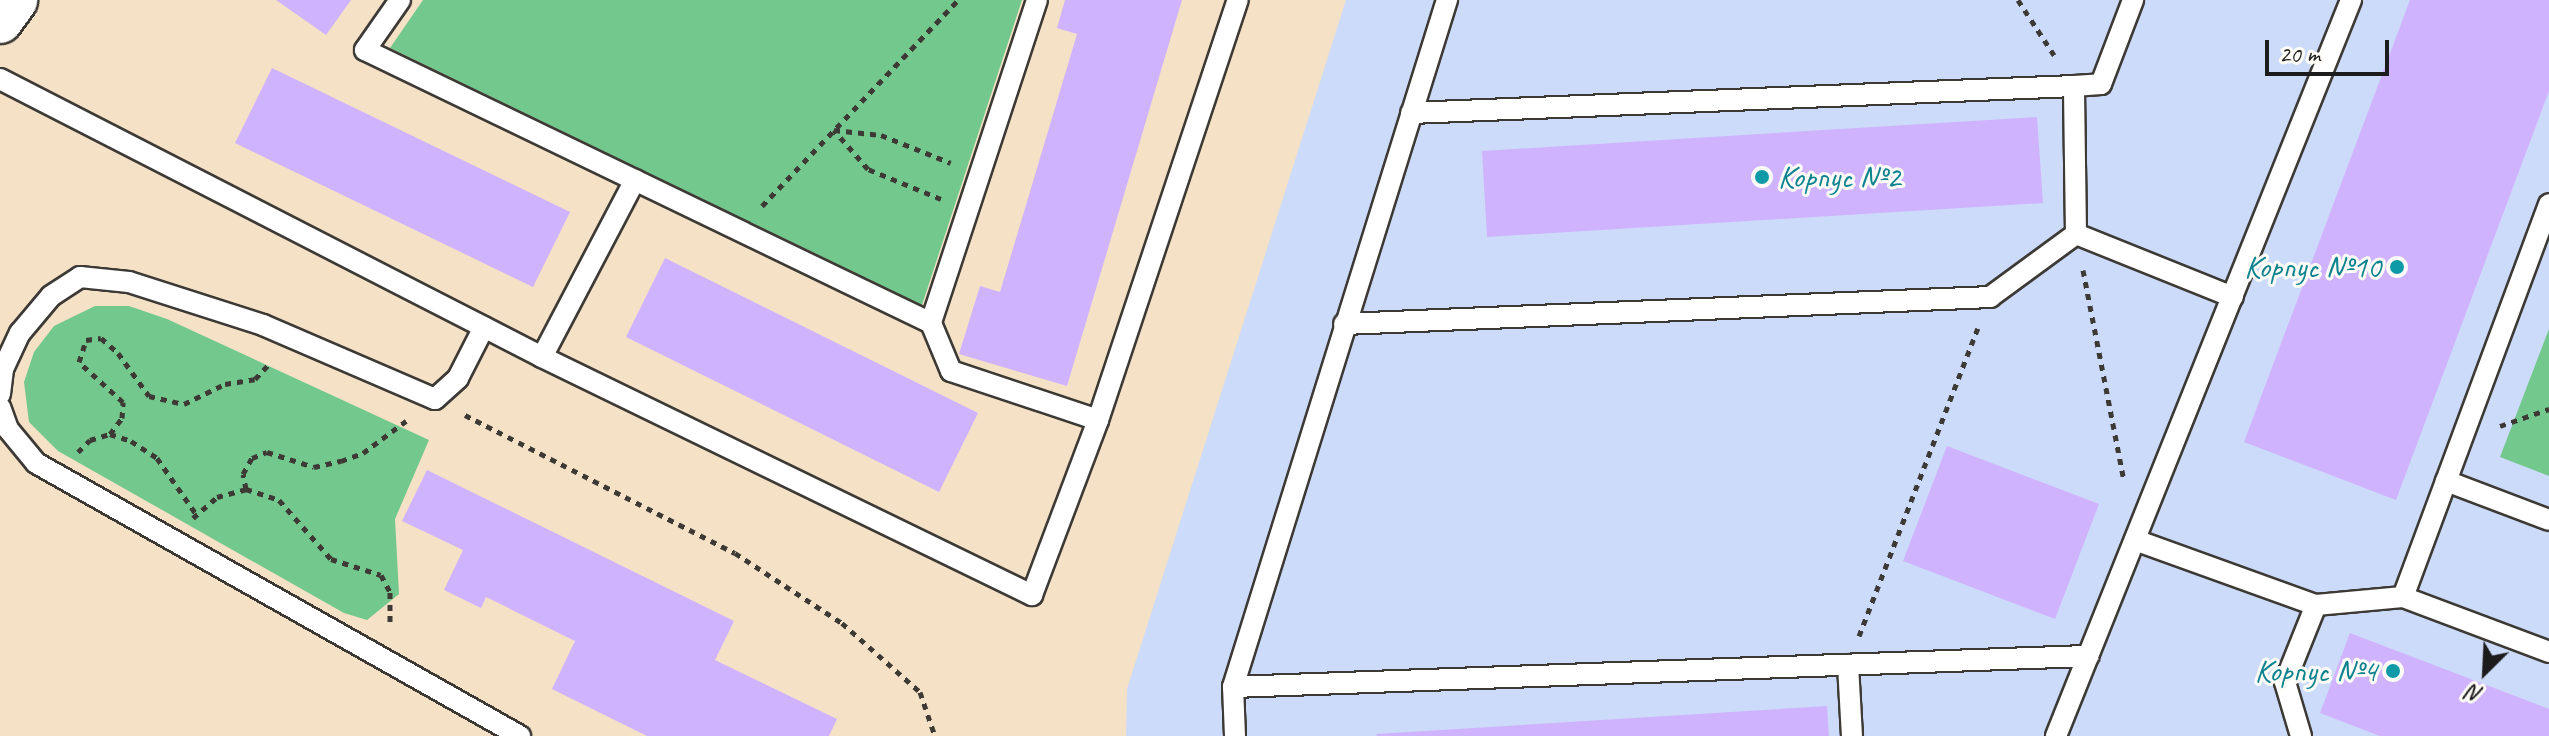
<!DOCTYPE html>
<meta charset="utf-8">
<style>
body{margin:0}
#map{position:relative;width:2549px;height:736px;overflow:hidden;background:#f5e1c6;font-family:Caveat,sans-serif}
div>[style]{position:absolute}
.built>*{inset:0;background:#ccdbf9}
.green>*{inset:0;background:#72c88d}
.building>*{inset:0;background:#d0b3fe}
.path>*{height:5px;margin-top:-2.5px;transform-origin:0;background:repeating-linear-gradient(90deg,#3d3a36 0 6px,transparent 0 12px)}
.roads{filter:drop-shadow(2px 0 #3d3a36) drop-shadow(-2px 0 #3d3a36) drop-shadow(0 2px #3d3a36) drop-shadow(0 -2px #3d3a36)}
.service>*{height:20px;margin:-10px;padding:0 10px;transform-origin:10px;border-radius:10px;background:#fff}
.tertiary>*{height:44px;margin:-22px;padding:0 22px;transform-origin:22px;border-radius:22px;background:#fff}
.dots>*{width:22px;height:22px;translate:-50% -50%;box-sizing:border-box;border:4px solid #fdfcf7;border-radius:50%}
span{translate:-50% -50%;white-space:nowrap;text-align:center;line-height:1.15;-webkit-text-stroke:6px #fdfcf7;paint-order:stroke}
.culture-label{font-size:32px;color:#0d838f}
.left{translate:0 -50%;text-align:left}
.right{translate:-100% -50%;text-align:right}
.north{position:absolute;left:2445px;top:632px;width:80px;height:80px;-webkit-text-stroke:6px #fdfcf7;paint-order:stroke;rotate:204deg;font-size:22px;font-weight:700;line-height:32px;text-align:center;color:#1c1c1c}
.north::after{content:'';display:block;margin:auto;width:28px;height:36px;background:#1c1c1c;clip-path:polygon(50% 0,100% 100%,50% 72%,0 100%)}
.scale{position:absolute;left:2265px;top:40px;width:124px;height:36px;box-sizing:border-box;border:4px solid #1c1c1c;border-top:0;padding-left:10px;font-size:24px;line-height:28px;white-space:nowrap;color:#1c1c1c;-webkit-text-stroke:6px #fdfcf7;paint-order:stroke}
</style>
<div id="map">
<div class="built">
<div style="clip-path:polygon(1346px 0,2549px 0,2549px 736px,1126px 736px,1127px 689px)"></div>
</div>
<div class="green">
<div style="clip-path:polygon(423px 0,1022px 0,922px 305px,390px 48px)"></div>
<div style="clip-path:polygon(95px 306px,129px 306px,167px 319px,429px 440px,395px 519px,399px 594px,367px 620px,344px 613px,58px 451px,29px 422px,24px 382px,34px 352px,54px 326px)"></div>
<div style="clip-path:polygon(2549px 329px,2549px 476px,2500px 457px)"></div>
</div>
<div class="building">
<div style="clip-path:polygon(276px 0,351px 0,326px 35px)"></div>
<div style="clip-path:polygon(1065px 0,1182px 0,1067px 386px,959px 354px,980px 286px,1000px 292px,1077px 34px,1057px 28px)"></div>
<div style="clip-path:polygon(2410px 0,2549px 0,2549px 91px,2396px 500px,2244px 442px)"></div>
<div style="clip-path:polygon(272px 68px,570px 212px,533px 287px,235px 143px)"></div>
<div style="clip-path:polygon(2037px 117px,2043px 203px,1487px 237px,1482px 151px)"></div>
<div style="clip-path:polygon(665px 258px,978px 413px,939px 492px,626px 337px)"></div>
<div style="clip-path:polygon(1947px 446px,2099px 504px,2055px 619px,1903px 561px)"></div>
<div style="clip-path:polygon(427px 470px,734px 621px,715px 660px,837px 719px,829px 736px,647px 736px,552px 689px,575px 641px,486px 597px,481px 608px,444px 590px,463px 550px,402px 521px)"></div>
<div style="clip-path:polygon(2350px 633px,2549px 709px,2549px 736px,2380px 736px,2320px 713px)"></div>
<div style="clip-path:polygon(1827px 706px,1829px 736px,1377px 736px,1376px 734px)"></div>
</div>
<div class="path">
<div style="left:2018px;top:0;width:66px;rotate:56.8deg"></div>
<div style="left:941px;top:199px;width:79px;rotate:-157.7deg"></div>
<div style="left:868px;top:169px;width:52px;rotate:-131.1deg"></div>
<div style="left:834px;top:130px;width:47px;rotate:6.1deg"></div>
<div style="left:881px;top:135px;width:75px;rotate:21.8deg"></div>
<div style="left:762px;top:206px;width:284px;rotate:-46.4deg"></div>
<div style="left:2083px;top:270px;width:214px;rotate:79deg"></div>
<div style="left:465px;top:415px;width:303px;rotate:27.1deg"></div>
<div style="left:735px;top:553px;width:128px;rotate:33.2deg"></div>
<div style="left:842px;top:623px;width:104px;rotate:41.5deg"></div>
<div style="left:920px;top:692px;width:46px;rotate:71.2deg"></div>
<div style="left:2500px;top:426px;width:52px;rotate:-19.1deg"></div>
<div style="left:110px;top:434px;width:20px;rotate:-53deg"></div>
<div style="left:122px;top:418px;width:16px;rotate:-86deg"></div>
<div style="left:123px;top:402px;width:59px;rotate:-137.7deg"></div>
<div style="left:79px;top:362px;width:23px;rotate:-72deg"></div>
<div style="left:86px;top:340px;width:15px;rotate:-8deg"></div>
<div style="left:101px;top:338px;width:23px;rotate:41deg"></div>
<div style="left:118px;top:353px;width:53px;rotate:54.2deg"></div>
<div style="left:149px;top:396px;width:36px;rotate:13deg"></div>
<div style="left:184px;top:404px;width:46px;rotate:-26deg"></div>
<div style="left:225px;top:384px;width:30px;rotate:-9deg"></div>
<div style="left:255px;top:379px;width:23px;rotate:-47deg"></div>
<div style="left:78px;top:452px;width:17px;rotate:-45deg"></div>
<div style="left:90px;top:440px;width:21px;rotate:-17deg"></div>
<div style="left:110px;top:434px;width:22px;rotate:18deg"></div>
<div style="left:131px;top:441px;width:31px;rotate:33deg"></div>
<div style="left:157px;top:458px;width:68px;rotate:55.1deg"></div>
<div style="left:246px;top:489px;width:15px;rotate:-101deg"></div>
<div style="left:243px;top:474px;width:18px;rotate:-61deg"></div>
<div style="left:252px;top:458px;width:16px;rotate:-22deg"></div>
<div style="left:267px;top:452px;width:49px;rotate:17.7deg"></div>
<div style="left:314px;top:467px;width:28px;rotate:-13deg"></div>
<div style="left:341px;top:461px;width:23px;rotate:-20deg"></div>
<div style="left:363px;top:453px;width:54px;rotate:-36.7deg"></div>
<div style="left:193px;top:518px;width:32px;rotate:-41deg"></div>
<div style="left:217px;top:497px;width:30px;rotate:-15deg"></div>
<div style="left:246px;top:489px;width:35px;rotate:18deg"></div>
<div style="left:279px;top:500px;width:79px;rotate:48.6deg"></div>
<div style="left:331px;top:559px;width:52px;rotate:17.7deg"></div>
<div style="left:381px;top:575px;width:19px;rotate:62deg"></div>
<div style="left:390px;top:592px;width:34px;rotate:90deg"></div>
<div style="left:1859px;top:636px;width:330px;rotate:-68.9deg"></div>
</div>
<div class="roads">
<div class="service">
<div style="left:400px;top:0;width:61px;rotate:125deg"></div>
<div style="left:365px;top:50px;width:628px;rotate:25.75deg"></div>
<div style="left:1037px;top:0;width:340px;rotate:108.2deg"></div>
<div style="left:931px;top:323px;width:52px;rotate:67.4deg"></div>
<div style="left:951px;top:371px;width:155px;rotate:18.4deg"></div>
<div style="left:0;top:79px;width:609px;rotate:27.15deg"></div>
<div style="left:542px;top:357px;width:545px;rotate:25.91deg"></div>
<div style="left:1032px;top:595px;width:187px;rotate:-69.3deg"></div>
<div style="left:1098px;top:420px;width:443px;rotate:-71.6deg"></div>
<div style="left:1411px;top:113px;width:664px;rotate:-2.33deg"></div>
<div style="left:2076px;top:234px;width:148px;rotate:-90.8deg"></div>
<div style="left:2074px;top:86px;width:27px;rotate:-4deg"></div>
<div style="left:2101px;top:84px;width:90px;rotate:-69.1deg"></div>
<div style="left:1344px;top:324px;width:647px;rotate:-2.39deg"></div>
<div style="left:1990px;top:297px;width:107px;rotate:-36.2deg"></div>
<div style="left:2076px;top:234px;width:169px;rotate:21.9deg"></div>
<div style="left:542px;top:357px;width:200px;rotate:-62.3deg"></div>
<div style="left:0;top:394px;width:25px;rotate:-83deg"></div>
<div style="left:3px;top:369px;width:40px;rotate:-65deg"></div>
<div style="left:20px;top:333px;width:48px;rotate:-50deg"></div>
<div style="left:51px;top:296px;width:35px;rotate:-33deg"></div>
<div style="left:80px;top:277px;width:49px;rotate:5.8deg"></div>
<div style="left:129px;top:282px;width:141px;rotate:17.8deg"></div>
<div style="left:263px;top:325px;width:187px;rotate:23.3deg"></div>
<div style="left:435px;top:399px;width:31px;rotate:-42deg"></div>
<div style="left:458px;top:378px;width:57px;rotate:-63deg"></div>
<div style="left:0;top:407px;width:23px;rotate:70deg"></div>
<div style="left:8px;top:429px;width:44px;rotate:50.5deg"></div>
<div style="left:36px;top:463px;width:556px;rotate:29.43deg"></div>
<div style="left:2446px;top:481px;width:110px;rotate:20.7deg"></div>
<div style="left:2135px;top:540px;width:192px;rotate:19.8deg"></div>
<div style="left:2316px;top:605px;width:87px;rotate:-5.3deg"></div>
<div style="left:2403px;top:597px;width:419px;rotate:-69.6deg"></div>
<div style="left:2403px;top:597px;width:156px;rotate:20.6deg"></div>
<div style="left:1848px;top:665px;width:71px;rotate:86.8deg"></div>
<div style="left:1233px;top:687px;width:720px;rotate:-72.7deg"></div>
<div style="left:1235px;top:736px;width:49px;rotate:-92.3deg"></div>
<div style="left:1233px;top:687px;width:856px;rotate:-2.08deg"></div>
<div style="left:2056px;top:736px;width:793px;rotate:-68.16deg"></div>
<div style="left:2301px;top:736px;width:56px;rotate:-106.5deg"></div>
<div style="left:2285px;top:682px;width:83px;rotate:-68.1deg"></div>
</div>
<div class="tertiary">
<div style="left:0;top:21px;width:26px;rotate:-54deg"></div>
</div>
</div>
<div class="dots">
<div style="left:1762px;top:177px;background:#0f9aa8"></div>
<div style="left:2397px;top:267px;background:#0f9aa8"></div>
<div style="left:2393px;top:671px;background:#0f9aa8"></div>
</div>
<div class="culture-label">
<span class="left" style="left:1778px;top:177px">Корпус №2</span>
<span class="right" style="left:2381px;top:267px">Корпус №10</span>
<span class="right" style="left:2377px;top:671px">Корпус №4</span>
</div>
<div class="north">N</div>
<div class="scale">20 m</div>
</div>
